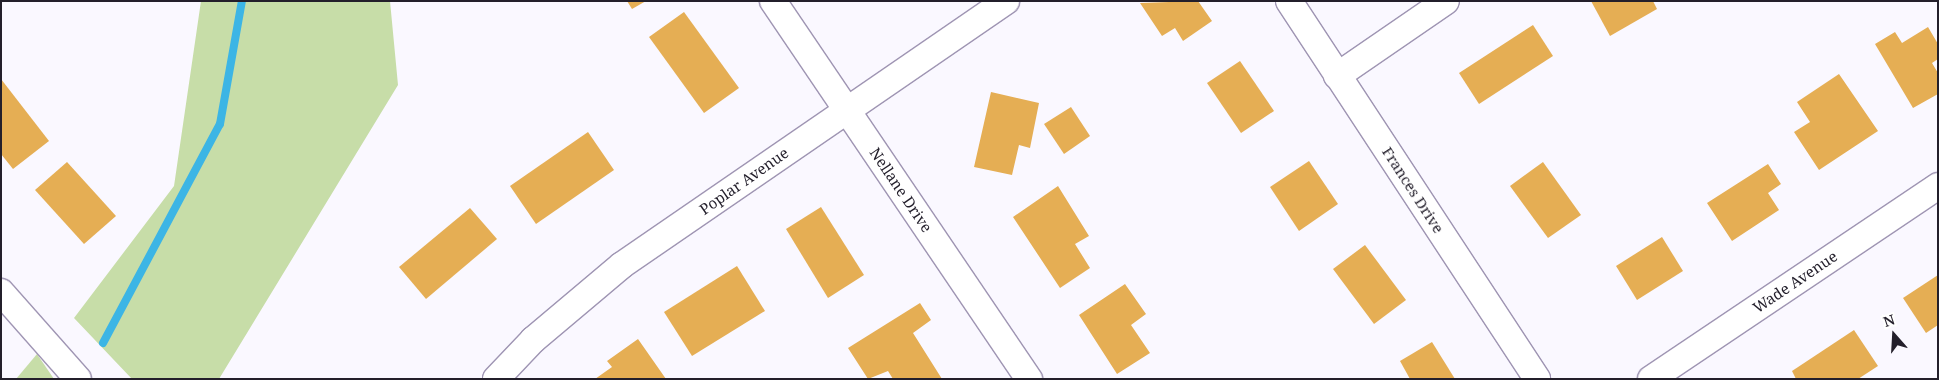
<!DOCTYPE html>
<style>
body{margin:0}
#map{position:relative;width:1939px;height:380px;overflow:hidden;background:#faf8ff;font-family:"Noto Serif",serif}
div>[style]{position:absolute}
.green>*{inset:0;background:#c7dda8}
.stream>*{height:8px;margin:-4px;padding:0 4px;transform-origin:4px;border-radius:4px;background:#3cb5e5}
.building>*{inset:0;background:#e5ae54}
.roads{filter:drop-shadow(1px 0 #9f95b3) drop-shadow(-1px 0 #9f95b3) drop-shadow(0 1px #9f95b3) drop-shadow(0 -1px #9f95b3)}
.minor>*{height:26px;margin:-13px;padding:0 13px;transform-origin:13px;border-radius:13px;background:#fff}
span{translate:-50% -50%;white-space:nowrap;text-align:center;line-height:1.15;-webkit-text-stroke:4px #fff;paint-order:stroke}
.street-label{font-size:15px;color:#231f2b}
.frame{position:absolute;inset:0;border:2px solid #231f2b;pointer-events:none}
.north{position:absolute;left:1869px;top:310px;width:50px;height:50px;-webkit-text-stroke:4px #fff;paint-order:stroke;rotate:341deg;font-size:14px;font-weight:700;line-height:20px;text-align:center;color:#231f2b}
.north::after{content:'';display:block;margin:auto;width:18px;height:22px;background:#231f2b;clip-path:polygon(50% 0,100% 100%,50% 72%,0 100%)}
</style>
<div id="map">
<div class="green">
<div style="clip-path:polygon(201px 1px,390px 1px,398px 85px,219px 379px,132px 379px,74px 318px,174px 186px)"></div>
<div style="clip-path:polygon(37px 354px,54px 379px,16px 379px)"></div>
</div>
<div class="stream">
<div style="left:103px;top:343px;width:248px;rotate:-61.9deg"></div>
<div style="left:220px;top:124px;width:125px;rotate:-79.9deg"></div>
</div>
<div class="building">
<div style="clip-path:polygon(627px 1px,646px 1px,632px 9px)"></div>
<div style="clip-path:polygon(1198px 1px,1212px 21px,1183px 41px,1175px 28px,1162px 36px,1140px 3px)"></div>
<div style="clip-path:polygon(1591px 1px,1653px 1px,1657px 9px,1610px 36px)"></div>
<div style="clip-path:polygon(684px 12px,739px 88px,704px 113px,649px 37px)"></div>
<div style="clip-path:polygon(1533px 25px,1553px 56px,1479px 104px,1459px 73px)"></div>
<div style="clip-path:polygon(1928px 27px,1938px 44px,1938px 59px,1932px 63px,1938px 73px,1938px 94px,1913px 108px,1875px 44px,1895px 32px,1902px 43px)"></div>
<div style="clip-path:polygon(1240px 61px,1274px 111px,1241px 133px,1207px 83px)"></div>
<div style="clip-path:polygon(1839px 74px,1878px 131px,1819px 170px,1794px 132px,1810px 122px,1797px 102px)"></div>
<div style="clip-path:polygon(1px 79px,49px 141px,13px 169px,1px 154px)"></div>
<div style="clip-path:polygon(991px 92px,1039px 103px,1030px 148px,1019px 145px,1012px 175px,974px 167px)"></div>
<div style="clip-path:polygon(1071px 107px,1090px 136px,1064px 154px,1044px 124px)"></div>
<div style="clip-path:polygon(588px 132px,614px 170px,536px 224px,510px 186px)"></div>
<div style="clip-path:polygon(1309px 161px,1338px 204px,1299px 231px,1270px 187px)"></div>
<div style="clip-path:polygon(67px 162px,116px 216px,84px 244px,35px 190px)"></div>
<div style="clip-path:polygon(1543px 162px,1581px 215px,1548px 238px,1510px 186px)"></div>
<div style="clip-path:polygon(1768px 164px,1781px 184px,1768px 193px,1779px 210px,1732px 241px,1707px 203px)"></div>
<div style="clip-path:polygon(1058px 186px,1089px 236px,1075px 244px,1090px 268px,1060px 288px,1013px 217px)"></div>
<div style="clip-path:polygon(821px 207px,864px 275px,828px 298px,786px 229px)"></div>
<div style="clip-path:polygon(470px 208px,497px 239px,426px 299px,399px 267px)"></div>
<div style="clip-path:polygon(1662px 237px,1683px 271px,1637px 300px,1616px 266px)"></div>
<div style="clip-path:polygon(1365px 245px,1406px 300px,1374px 324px,1333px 269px)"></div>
<div style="clip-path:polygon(737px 266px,765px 311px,692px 356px,664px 312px)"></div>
<div style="clip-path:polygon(1938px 275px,1938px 325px,1926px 333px,1903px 298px)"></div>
<div style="clip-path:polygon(1125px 284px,1146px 314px,1131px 325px,1150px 353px,1117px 374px,1079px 315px)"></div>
<div style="clip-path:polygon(920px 303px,931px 320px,913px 333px,942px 379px,893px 379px,888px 371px,868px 379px,848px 348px)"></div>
<div style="clip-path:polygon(1854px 330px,1878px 366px,1858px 379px,1796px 379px,1792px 371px)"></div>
<div style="clip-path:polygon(638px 339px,666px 379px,595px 379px,612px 367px,607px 361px)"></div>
<div style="clip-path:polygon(1432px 342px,1455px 379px,1410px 379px,1400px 361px)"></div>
</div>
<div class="roads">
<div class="minor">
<div style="left:773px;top:1px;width:457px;rotate:55.9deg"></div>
<div style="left:1289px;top:1px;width:452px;rotate:56.7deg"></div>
<div style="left:1337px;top:76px;width:132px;rotate:-34.5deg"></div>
<div style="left:1px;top:292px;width:116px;rotate:48.5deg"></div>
<div style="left:496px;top:379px;width:54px;rotate:-46.5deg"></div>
<div style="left:533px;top:340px;width:116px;rotate:-40.1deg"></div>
<div style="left:622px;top:265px;width:466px;rotate:-34.5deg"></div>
<div style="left:1651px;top:379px;width:346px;rotate:-33.9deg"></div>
</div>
</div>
<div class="street-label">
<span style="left:744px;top:181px;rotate:-35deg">Poplar Avenue</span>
<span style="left:901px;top:190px;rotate:56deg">Nellane Drive</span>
<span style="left:1413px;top:190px;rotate:57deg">Frances Drive</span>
<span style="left:1795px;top:282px;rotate:-34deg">Wade Avenue</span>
</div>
<div class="frame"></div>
<div class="north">N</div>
</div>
